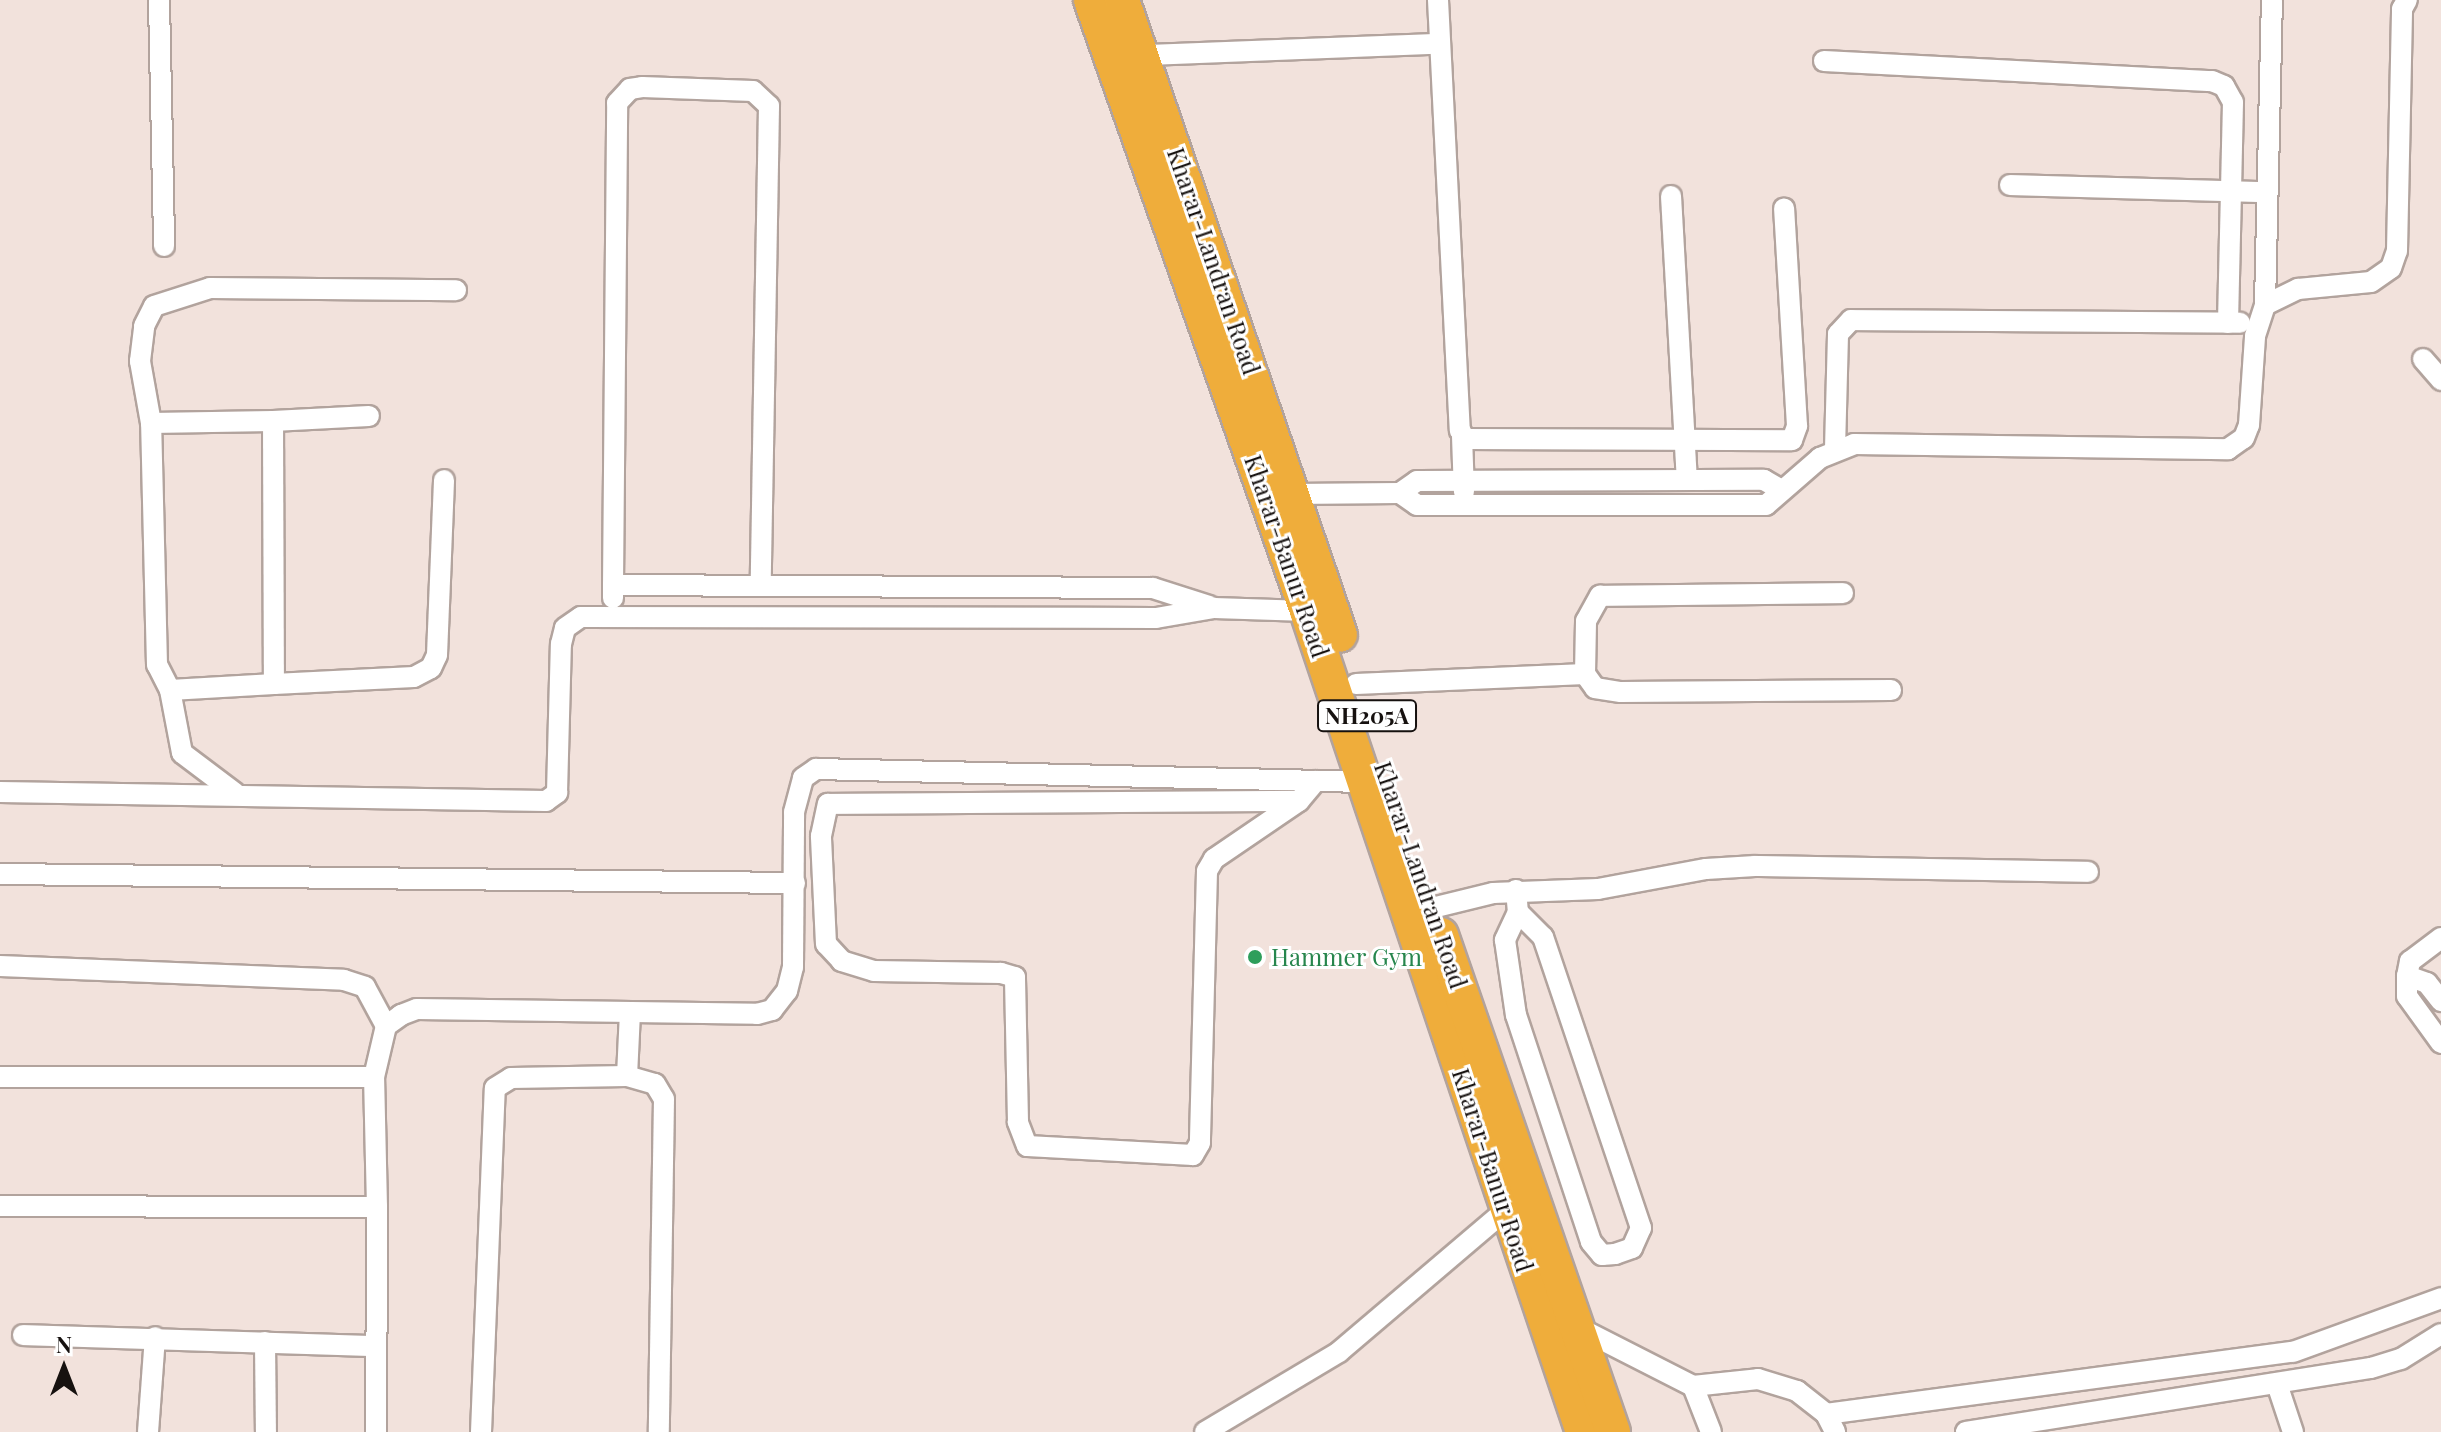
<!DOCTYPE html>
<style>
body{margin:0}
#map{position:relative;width:2441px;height:1432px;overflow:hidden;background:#f2e2dc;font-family:"Playfair Display",serif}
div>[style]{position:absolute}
.roads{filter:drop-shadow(2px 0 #b2a39d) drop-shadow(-2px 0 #b2a39d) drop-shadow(0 2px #b2a39d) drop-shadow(0 -2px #b2a39d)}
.street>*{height:20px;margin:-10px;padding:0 10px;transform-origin:10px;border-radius:10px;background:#fff}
.highway>*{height:34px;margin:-17px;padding:0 17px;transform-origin:17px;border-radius:17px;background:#efad3b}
.dots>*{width:22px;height:22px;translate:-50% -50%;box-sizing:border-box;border:4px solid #fff;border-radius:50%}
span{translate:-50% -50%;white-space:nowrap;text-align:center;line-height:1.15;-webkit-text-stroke:6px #fff;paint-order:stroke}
.shield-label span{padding:2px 6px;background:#fff;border:2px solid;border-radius:6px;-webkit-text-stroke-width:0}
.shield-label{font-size:22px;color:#16110f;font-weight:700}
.street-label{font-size:24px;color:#16110f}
.leisure-label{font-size:24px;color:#27864d}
.left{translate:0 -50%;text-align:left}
.north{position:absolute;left:24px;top:1328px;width:80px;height:80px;-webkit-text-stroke:6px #fff;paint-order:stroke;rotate:0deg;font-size:22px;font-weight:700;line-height:32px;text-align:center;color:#16110f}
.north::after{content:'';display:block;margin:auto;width:28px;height:36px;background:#16110f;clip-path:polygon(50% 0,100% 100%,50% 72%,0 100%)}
</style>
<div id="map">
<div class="roads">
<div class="street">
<div style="left:159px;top:0;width:246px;rotate:88.8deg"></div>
<div style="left:1438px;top:0;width:431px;rotate:87.1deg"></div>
<div style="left:1460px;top:430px;width:10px;rotate:61deg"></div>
<div style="left:1465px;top:439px;width:327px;rotate:0.2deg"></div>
<div style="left:1792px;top:440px;width:15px;rotate:-70deg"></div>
<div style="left:1797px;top:426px;width:218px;rotate:-93.4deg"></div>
<div style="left:1145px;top:55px;width:293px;rotate:-2.2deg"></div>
<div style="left:1824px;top:61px;width:389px;rotate:3deg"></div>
<div style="left:2212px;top:81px;width:13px;rotate:23deg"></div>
<div style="left:2224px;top:86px;width:18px;rotate:61deg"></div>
<div style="left:2233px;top:102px;width:221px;rotate:91.3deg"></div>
<div style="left:2010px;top:185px;width:256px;rotate:1.6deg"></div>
<div style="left:1671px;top:196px;width:284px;rotate:86.8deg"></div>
<div style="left:2265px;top:305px;width:305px;rotate:-88.7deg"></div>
<div style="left:2423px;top:359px;width:28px;rotate:49deg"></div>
<div style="left:273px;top:421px;width:96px;rotate:-3deg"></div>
<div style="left:151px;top:423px;width:122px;rotate:-0.9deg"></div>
<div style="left:273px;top:421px;width:263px;rotate:89.8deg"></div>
<div style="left:274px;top:684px;width:104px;rotate:176.7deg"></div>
<div style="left:1462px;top:436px;width:56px;rotate:88deg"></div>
<div style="left:1835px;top:449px;width:115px;rotate:-88.5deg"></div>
<div style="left:1838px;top:334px;width:19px;rotate:-47deg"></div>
<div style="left:1851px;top:320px;width:389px;rotate:0.4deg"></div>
<div style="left:1400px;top:493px;width:21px;rotate:-35deg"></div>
<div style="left:1417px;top:481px;width:347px;rotate:-0.2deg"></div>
<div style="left:1764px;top:480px;width:20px;rotate:30deg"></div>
<div style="left:1292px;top:494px;width:108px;rotate:-0.5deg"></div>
<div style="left:1400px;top:493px;width:21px;rotate:35deg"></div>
<div style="left:1417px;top:505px;width:349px"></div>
<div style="left:1766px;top:505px;width:72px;rotate:-41deg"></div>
<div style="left:1820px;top:458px;width:37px;rotate:-22deg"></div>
<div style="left:1854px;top:444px;width:374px;rotate:0.8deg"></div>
<div style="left:2228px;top:449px;width:19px;rotate:-35deg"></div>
<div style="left:2244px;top:438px;width:14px;rotate:-69deg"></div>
<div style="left:2249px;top:425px;width:89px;rotate:-86.1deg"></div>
<div style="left:2255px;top:336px;width:33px;rotate:-72deg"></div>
<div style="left:2265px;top:305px;width:37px;rotate:-26deg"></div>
<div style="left:2298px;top:289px;width:73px;rotate:-5.5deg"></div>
<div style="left:2371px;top:282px;width:24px;rotate:-35deg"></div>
<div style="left:2391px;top:268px;width:18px;rotate:-71deg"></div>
<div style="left:2397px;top:251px;width:242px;rotate:-88.8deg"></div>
<div style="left:2402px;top:9px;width:10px;rotate:-61deg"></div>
<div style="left:613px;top:585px;width:482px;rotate:-89.5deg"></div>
<div style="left:617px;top:103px;width:19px;rotate:-47deg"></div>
<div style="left:630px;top:89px;width:12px;rotate:-9deg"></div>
<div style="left:642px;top:87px;width:111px;rotate:2.1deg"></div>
<div style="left:753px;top:91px;width:22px;rotate:43deg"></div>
<div style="left:769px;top:106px;width:480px;rotate:91deg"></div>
<div style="left:613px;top:598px;width:13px;rotate:-90deg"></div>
<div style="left:613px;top:585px;width:540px;rotate:0.32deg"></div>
<div style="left:1153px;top:588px;width:59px;rotate:17.8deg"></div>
<div style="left:1585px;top:674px;width:17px;rotate:54deg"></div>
<div style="left:1595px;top:688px;width:26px;rotate:9deg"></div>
<div style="left:1621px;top:692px;width:270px;rotate:-0.4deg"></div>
<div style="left:274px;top:684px;width:140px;rotate:-2.9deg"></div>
<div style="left:414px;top:677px;width:19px;rotate:-28deg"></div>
<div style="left:431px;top:668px;width:14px;rotate:-65deg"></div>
<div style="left:437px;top:655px;width:175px;rotate:-87.7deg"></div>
<div style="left:1356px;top:684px;width:229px;rotate:-2.5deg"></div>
<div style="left:1585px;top:674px;width:53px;rotate:-88.9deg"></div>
<div style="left:1586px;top:621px;width:29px;rotate:-61deg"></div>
<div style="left:1600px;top:596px;width:243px;rotate:-0.7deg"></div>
<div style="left:0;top:792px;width:546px;rotate:0.94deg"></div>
<div style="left:546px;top:801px;width:14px;rotate:-36deg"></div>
<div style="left:557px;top:793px;width:149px;rotate:-88.5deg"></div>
<div style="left:561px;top:644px;width:16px;rotate:-76deg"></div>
<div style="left:565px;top:628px;width:19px;rotate:-35deg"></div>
<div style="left:581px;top:617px;width:575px;rotate:0.1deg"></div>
<div style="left:1156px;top:618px;width:59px;rotate:-9.8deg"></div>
<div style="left:1214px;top:608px;width:93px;rotate:1.8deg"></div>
<div style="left:235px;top:793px;width:66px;rotate:-143deg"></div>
<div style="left:182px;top:753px;width:64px;rotate:-100.8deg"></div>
<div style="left:170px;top:690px;width:28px;rotate:-117deg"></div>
<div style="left:157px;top:665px;width:242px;rotate:-91.4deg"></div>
<div style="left:151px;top:423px;width:63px;rotate:-100.1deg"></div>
<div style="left:140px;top:361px;width:35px;rotate:-83deg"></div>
<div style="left:144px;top:326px;width:22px;rotate:-63deg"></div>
<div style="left:154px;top:306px;width:59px;rotate:-17.8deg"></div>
<div style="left:210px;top:288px;width:246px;rotate:0.5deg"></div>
<div style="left:1299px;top:801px;width:103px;rotate:145.7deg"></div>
<div style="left:1214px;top:859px;width:14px;rotate:120deg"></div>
<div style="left:1207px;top:871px;width:272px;rotate:91.5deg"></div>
<div style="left:1200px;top:1143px;width:14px;rotate:120deg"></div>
<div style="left:1193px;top:1155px;width:166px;rotate:-176.9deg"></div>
<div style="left:1027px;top:1146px;width:26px;rotate:-111deg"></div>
<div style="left:1018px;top:1122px;width:145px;rotate:-91.2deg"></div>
<div style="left:1015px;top:977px;width:15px;rotate:-164deg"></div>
<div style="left:1001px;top:973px;width:127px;rotate:-179.1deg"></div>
<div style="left:874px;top:971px;width:34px;rotate:-163deg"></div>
<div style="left:842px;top:961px;width:23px;rotate:-133deg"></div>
<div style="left:826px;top:944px;width:108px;rotate:-92.7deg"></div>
<div style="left:821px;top:836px;width:33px;rotate:-78deg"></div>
<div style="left:828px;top:804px;width:471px;rotate:-0.4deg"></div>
<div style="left:1299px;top:801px;width:26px;rotate:-50deg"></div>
<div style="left:0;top:874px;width:795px;rotate:0.65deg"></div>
<div style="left:1516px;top:890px;width:22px;rotate:85deg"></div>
<div style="left:1518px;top:912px;width:31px;rotate:115deg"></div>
<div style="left:1505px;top:940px;width:76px;rotate:81.7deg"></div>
<div style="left:1516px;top:1015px;width:239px;rotate:71.7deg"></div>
<div style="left:1591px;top:1242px;width:17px;rotate:50deg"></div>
<div style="left:1602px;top:1255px;width:13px;rotate:-4deg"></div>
<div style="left:1615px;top:1254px;width:18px;rotate:-19deg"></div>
<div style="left:1632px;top:1248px;width:22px;rotate:-66deg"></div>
<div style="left:1641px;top:1228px;width:307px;rotate:-108.6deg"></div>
<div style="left:1543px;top:937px;width:35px;rotate:-135deg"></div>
<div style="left:1432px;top:908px;width:63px;rotate:-13.8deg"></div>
<div style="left:1493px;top:893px;width:105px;rotate:-2.2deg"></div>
<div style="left:1598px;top:889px;width:110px;rotate:-10.5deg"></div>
<div style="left:1706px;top:869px;width:49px;rotate:-3.5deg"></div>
<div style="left:1755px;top:866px;width:333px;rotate:1deg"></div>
<div style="left:2441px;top:938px;width:39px;rotate:143deg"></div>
<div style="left:2410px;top:961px;width:15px;rotate:101deg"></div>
<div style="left:2407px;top:976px;width:20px;rotate:90deg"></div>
<div style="left:2407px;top:996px;width:58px;rotate:54.1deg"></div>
<div style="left:0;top:966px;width:344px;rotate:2.3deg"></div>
<div style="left:344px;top:980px;width:22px;rotate:18deg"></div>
<div style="left:365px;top:987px;width:44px;rotate:61.7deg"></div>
<div style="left:2407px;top:976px;width:21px;rotate:19deg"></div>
<div style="left:2427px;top:983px;width:23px;rotate:52deg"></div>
<div style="left:627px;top:1076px;width:29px;rotate:16deg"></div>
<div style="left:655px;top:1084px;width:17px;rotate:59deg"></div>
<div style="left:664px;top:1099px;width:333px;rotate:90.9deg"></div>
<div style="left:0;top:1077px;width:374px"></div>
<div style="left:0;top:1206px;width:377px;rotate:0.2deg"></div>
<div style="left:377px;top:1207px;width:130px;rotate:-91.3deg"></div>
<div style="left:374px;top:1077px;width:52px;rotate:-76.8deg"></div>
<div style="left:386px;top:1026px;width:19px;rotate:-36deg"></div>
<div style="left:401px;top:1015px;width:17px;rotate:-21deg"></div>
<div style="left:417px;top:1009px;width:340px;rotate:0.8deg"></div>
<div style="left:757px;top:1014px;width:16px;rotate:-15deg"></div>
<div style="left:772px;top:1010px;width:24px;rotate:-52deg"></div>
<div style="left:787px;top:991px;width:25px;rotate:-76deg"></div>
<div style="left:793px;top:967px;width:155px;rotate:-89.6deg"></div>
<div style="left:794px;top:812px;width:35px;rotate:-75deg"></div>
<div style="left:803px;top:778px;width:16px;rotate:-35deg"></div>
<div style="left:816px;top:769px;width:549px;rotate:1.36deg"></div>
<div style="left:1577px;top:1327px;width:130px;rotate:27deg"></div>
<div style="left:1693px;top:1386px;width:65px;rotate:-6.1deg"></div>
<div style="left:1758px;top:1379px;width:41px;rotate:17.1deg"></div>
<div style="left:1797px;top:1391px;width:37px;rotate:38deg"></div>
<div style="left:1826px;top:1414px;width:20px;rotate:63deg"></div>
<div style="left:23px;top:1335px;width:353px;rotate:1.8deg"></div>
<div style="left:265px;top:1342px;width:90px;rotate:89.4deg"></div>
<div style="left:2277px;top:1384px;width:51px;rotate:71.6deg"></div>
<div style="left:1693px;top:1386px;width:49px;rotate:68.6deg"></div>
<div style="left:1826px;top:1414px;width:471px;rotate:-7.6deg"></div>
<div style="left:2293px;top:1352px;width:158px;rotate:-20deg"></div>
<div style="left:148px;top:1432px;width:95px;rotate:-85.8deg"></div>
<div style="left:376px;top:1432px;width:225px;rotate:-89.7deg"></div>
<div style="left:481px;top:1432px;width:344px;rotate:-87.7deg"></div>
<div style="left:495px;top:1088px;width:19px;rotate:-32deg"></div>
<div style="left:511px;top:1078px;width:116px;rotate:-1deg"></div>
<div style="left:627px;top:1076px;width:64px;rotate:-87.3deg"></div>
<div style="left:1205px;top:1432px;width:156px;rotate:-30.8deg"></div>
<div style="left:1339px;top:1352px;width:228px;rotate:-40.4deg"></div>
<div style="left:1966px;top:1432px;width:410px;rotate:-9deg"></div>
<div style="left:2371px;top:1368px;width:31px;rotate:-17deg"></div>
<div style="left:2401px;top:1359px;width:47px;rotate:-32deg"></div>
</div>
<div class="highway">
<div style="left:1091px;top:0;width:648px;rotate:70.53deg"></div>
<div style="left:1307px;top:611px;width:866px;rotate:71.42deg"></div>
<div style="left:1122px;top:0;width:671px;rotate:71.05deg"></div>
<div style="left:1441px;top:935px;width:526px;rotate:70.91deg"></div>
</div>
</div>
<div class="dots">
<div style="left:1255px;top:957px;background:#2e9e5b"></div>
</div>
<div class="shield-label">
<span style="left:1367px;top:716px">NH205A</span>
</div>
<div class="street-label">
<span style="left:1214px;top:261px;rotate:71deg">Kharar-Landran Road</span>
<span style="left:1287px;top:556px;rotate:71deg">Kharar-Banur Road</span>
<span style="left:1421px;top:875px;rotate:71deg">Kharar-Landran Road</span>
<span style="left:1493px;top:1170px;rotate:72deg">Kharar-Banur Road</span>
</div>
<div class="leisure-label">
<span class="left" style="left:1271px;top:957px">Hammer Gym</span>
</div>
<div class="north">N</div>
</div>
